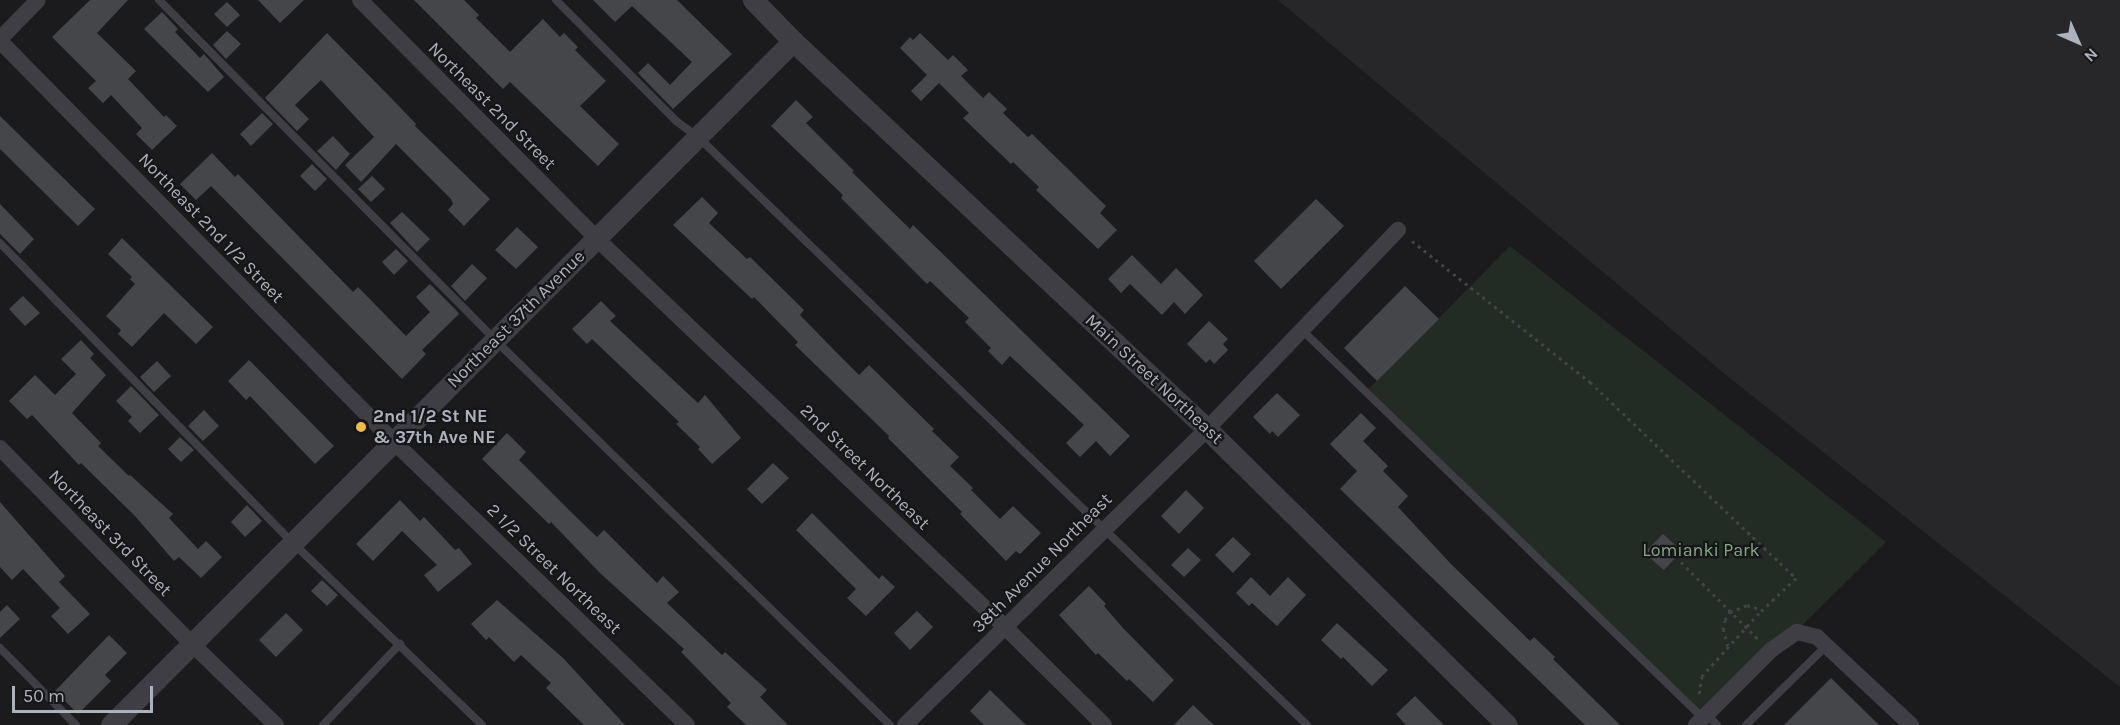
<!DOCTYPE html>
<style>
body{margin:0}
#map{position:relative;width:2120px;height:725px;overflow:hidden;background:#1b1b1d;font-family:Karla,sans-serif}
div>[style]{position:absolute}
.built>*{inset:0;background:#27272a}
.green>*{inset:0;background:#222b24}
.building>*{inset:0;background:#45464a}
.path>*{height:3px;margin-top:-1.5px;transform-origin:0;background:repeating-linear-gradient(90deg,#424349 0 3px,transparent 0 7.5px)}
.service>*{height:8px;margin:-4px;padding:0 4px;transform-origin:4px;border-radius:4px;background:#3e3e44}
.minor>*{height:16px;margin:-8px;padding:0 8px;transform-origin:8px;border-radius:8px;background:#3e3e44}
.tertiary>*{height:21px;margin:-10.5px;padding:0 10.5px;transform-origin:10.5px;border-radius:10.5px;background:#3e3e44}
.dots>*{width:16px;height:16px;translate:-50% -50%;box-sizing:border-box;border:3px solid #161618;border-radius:50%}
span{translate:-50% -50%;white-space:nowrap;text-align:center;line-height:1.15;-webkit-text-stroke:4.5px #161618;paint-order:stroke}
.street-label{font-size:18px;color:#adb1bc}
.poi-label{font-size:18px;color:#adb1bc;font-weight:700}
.left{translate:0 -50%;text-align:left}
.park-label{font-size:18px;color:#85a788}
.north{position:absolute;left:2048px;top:12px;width:60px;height:60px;-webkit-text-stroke:4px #161618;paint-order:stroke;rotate:135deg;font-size:16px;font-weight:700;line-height:24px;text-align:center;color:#adb1bc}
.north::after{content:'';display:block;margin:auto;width:21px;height:27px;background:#adb1bc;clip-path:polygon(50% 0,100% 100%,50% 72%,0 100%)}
.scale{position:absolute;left:12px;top:686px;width:141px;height:27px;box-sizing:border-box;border:3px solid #adb1bc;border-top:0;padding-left:8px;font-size:18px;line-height:21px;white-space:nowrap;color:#adb1bc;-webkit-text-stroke:4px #161618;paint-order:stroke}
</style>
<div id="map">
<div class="built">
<div style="clip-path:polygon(1278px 0,2120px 0,2120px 687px,1726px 375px)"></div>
</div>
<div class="green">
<div style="clip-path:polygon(1510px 246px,1886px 542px,1704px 723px,1369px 389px)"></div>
</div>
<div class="building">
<div style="clip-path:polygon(90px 0,128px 0,97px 33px,136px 71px,128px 79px,164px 117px,166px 115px,177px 126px,152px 150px,136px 134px,142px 128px,111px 95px,103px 103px,88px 88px,96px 81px,52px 37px)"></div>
<div style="clip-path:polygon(258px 0,304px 0,280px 23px)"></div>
<div style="clip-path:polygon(414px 0,464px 0,479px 15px,476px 18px,510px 52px,543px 19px,560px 37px,564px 33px,578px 47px,575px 50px,606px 81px,580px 106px,619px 144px,598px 166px,510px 82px,503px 89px)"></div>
<div style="clip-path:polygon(593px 0,677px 0,732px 54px,673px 109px,638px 73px,648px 63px,670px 85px,692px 62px,632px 6px,615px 22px)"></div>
<div style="clip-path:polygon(227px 2px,240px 15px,227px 27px,214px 14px)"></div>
<div style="clip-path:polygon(162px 12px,178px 29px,175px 32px,200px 58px,204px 54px,224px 77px,208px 92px,144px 29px)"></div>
<div style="clip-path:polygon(227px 31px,241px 44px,226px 59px,213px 45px)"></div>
<div style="clip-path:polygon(327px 33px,393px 100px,416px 124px,415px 126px,490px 199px,464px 226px,448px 210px,453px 204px,451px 199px,396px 144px,361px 182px,345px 165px,374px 137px,321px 80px,295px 105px,309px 119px,297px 131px,265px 98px)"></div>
<div style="clip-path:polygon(920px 33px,948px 60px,953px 55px,968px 70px,961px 76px,983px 98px,989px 92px,1007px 109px,1003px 113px,1028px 137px,1032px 134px,1106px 206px,1100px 213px,1117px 230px,1098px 249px,1036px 190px,1039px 187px,1013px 162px,1011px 164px,963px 118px,969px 113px,939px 83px,921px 101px,911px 91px,927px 75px,900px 48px,910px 37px,913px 40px)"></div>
<div style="clip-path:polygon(796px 100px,813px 117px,806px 123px,854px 171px,852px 172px,910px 229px,913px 225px,1130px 436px,1110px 456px,1096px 441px,1080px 457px,1066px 443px,1084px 425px,1010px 356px,1002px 365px,988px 351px,991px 348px,965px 322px,969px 318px,930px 281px,927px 284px,841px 198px,843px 195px,771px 126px)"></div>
<div style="clip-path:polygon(262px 113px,273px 124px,251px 146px,240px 134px)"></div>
<div style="clip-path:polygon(0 116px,95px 209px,78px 226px,0 149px)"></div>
<div style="clip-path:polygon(333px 136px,350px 154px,336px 170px,317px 151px)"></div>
<div style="clip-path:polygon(212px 153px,235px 177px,238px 174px,353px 292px,358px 287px,406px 336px,430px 312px,416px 297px,430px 284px,456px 310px,459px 314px,422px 350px,426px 354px,402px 379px,211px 186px,196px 200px,180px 184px)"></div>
<div style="clip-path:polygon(312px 164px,327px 179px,315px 191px,300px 176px)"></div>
<div style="clip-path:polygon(372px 176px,385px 189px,371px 202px,358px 189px)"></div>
<div style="clip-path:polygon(702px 197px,718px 213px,709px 223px,747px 259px,750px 257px,804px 310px,800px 315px,835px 351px,859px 375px,869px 365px,934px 429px,932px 431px,959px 457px,950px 466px,973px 488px,971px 490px,1000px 519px,1013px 506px,1041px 533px,1020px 554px,1016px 551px,1006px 561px,960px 514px,962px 512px,888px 438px,889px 436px,795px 345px,798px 342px,754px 297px,752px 299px,673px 225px)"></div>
<div style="clip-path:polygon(1316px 199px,1344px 226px,1281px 289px,1254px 261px)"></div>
<div style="clip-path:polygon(0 204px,34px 239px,20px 254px,0 234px)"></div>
<div style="clip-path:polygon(402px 212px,430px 239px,417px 252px,390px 223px)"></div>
<div style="clip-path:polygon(517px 227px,538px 247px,516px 269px,495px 250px)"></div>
<div style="clip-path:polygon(122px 238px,213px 327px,196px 344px,164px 313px,132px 347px,118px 334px,121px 330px,106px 316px,135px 284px,130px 279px,132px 277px,108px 254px)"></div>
<div style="clip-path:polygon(396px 249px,408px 261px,394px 275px,382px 262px)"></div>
<div style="clip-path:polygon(1132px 255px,1161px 284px,1176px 268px,1203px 295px,1185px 314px,1174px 302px,1162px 315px,1130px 284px,1121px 293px,1108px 279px)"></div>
<div style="clip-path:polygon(472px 264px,487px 278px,465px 301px,451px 286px)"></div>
<div style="clip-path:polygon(1405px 286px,1439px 319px,1377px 381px,1344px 348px)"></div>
<div style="clip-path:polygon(23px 296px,40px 313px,25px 326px,9px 309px)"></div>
<div style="clip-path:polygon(601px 301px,616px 316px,610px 321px,698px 403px,705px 395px,741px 438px,712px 464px,698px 449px,700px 447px,676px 424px,679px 422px,652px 396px,592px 339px,587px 344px,572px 329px)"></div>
<div style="clip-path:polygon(1209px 321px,1228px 339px,1223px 344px,1228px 350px,1214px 364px,1210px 359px,1206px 363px,1187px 344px)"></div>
<div style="clip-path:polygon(81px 340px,94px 354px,90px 358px,106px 375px,72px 413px,101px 443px,98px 446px,129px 476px,130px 475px,173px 514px,169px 518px,198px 549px,206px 541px,222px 557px,201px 578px,179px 557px,174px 561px,135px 516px,81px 463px,79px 465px,32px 415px,27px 419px,9px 401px,35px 375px,55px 395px,76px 374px,61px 359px)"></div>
<div style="clip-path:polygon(249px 360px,334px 446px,315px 464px,250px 396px,246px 400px,228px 381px)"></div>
<div style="clip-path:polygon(157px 361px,171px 376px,154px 392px,140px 377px)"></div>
<div style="clip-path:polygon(131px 386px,159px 415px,140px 433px,128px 421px,132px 417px,116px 401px)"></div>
<div style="clip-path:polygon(1277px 393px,1300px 415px,1278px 437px,1272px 431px,1270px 434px,1253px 417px)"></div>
<div style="clip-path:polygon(204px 410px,219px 426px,203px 441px,188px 426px)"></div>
<div style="clip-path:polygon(1361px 413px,1376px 428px,1363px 441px,1388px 466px,1383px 471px,1408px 496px,1398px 507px,1451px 564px,1530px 641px,1534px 637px,1555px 657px,1553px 659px,1620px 725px,1585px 725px,1340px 489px,1357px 471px,1330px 444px)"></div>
<div style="clip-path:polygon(507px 433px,526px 452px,519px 460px,573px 514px,597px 537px,604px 530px,657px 583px,663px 576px,679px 592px,667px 603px,722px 655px,725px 652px,767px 690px,760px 697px,788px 725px,746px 725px,727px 707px,731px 703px,681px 652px,684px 649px,600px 573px,551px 522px,549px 524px,482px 459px)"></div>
<div style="clip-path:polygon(180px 437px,194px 450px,181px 462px,168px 449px)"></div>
<div style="clip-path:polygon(773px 463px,789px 478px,762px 504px,747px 489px)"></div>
<div style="clip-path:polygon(1186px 490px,1204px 508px,1179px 534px,1161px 516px)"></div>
<div style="clip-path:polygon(400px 500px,420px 521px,424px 517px,455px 550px,459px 548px,472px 564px,438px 592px,424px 575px,437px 565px,402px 531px,373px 561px,356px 544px)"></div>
<div style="clip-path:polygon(0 502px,65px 576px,59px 582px,90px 614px,68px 634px,51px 616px,60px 608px,23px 569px,12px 580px,0 567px)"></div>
<div style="clip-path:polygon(247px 505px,262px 521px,245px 537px,231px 522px)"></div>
<div style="clip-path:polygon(812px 513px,879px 579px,882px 575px,895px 587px,866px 616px,847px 598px,856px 589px,796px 530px)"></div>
<div style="clip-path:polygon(1663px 534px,1682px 551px,1664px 570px,1644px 553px)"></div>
<div style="clip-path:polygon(1233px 537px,1251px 554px,1233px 573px,1215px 555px)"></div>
<div style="clip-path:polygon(1188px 548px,1201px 560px,1184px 577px,1171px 565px)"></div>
<div style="clip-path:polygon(1251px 577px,1270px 596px,1288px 577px,1306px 595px,1277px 626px,1252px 603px,1249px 606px,1236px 593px)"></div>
<div style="clip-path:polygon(322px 580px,338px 595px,327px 606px,311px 591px)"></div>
<div style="clip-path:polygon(1089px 586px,1106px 604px,1104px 606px,1123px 628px,1174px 680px,1153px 702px,1129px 679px,1127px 681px,1098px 653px,1096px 655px,1059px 615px)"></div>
<div style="clip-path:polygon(497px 600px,563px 658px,625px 725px,584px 725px,546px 688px,551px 683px,521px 655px,514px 662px,489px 637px,486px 640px,471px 624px)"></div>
<div style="clip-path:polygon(7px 605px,20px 619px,0 638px,0 612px)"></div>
<div style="clip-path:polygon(917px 611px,933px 627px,910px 650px,894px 633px)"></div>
<div style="clip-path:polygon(286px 613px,303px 630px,276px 657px,259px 640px)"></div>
<div style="clip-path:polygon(1337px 623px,1388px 670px,1372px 686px,1343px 657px,1341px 659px,1321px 640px)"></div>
<div style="clip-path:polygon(109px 635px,127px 653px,105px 675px,111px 681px,78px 714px,55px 691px)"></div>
<div style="clip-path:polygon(1831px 678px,1879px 725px,1784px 725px)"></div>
<div style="clip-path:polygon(990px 690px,1026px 725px,984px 725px,970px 711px)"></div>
<div style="clip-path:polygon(1415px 696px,1444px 725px,1406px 725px,1396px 714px)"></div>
<div style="clip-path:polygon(1193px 705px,1214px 725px,1174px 725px)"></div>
</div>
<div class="path">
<div style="left:1412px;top:241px;width:227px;rotate:38.4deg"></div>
<div style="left:1590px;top:382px;width:284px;rotate:43.6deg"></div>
<div style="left:1796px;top:578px;width:51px;rotate:136.6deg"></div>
<div style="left:1759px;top:613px;width:85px;rotate:132.1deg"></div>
<div style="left:1702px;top:676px;width:18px;rotate:99deg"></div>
<div style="left:1681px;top:562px;width:110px;rotate:45deg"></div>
<div style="left:1728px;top:646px;width:17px;rotate:-107deg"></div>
<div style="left:1723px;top:630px;width:10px;rotate:-79deg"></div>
<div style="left:1725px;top:620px;width:9px;rotate:-58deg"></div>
<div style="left:1730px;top:612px;width:18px;rotate:-22deg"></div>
<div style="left:1747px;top:605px;width:16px;rotate:18deg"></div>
</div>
<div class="service">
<div style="left:159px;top:0;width:478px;rotate:45.3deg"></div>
<div style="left:495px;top:340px;width:552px;rotate:44.27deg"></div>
<div style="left:556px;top:0;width:170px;rotate:45.2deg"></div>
<div style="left:676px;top:121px;width:29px;rotate:36deg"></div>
<div style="left:699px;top:138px;width:845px;rotate:43.99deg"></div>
<div style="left:0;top:243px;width:419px;rotate:45.7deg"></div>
<div style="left:293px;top:543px;width:262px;rotate:43.9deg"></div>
<div style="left:1302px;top:330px;width:558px;rotate:44.06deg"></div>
<div style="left:0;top:648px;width:108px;rotate:45.4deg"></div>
<div style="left:1707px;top:714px;width:15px;rotate:48deg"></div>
<div style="left:323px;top:725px;width:112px;rotate:-46.5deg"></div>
<div style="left:1746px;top:725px;width:112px;rotate:-44.6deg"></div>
</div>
<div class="minor">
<div style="left:360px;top:0;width:337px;rotate:45.2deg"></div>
<div style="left:597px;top:239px;width:563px;rotate:43.56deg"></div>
<div style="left:1005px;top:627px;width:139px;rotate:44.7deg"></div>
<div style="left:0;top:39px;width:54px;rotate:-45.7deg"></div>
<div style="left:0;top:41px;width:562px;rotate:45.5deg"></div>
<div style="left:394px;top:442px;width:407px;rotate:44deg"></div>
<div style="left:0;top:448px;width:274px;rotate:45.6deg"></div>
<div style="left:192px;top:644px;width:117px;rotate:44deg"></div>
<div style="left:905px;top:725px;width:423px;rotate:-44.4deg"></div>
<div style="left:1207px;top:429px;width:276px;rotate:-46.2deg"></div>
<div style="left:1696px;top:725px;width:106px;rotate:-45deg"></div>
<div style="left:1771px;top:650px;width:32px;rotate:-35deg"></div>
<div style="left:1797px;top:632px;width:21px;rotate:14deg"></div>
<div style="left:1817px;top:637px;width:129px;rotate:43.1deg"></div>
</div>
<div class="tertiary">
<div style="left:753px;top:0;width:57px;rotate:45.7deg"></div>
<div style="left:793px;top:41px;width:567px;rotate:43.14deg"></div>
<div style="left:1207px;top:429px;width:421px;rotate:44.6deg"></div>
<div style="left:111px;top:725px;width:966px;rotate:-45.08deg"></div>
</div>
<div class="dots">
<div style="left:361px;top:427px;background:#f1bc3f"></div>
</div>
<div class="street-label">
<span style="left:492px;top:106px;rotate:45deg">Northeast 2nd Street</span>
<span style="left:211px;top:228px;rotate:46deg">Northeast 2nd 1/2 Street</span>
<span style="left:516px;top:319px;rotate:-45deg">Northeast 37th Avenue</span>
<span style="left:1154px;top:379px;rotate:43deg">Main Street Northeast</span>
<span style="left:865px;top:467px;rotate:44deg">2nd Street Northeast</span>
<span style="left:110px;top:533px;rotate:46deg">Northeast 3rd Street</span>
<span style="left:1042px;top:563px;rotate:-45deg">38th Avenue Northeast</span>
<span style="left:554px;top:569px;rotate:44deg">2 1/2 Street Northeast</span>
</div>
<div class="poi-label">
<span class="left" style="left:373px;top:427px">2nd 1/2 St NE<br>&amp; 37th Ave NE</span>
</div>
<div class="park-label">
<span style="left:1701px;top:550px">Lomianki Park</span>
</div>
<div class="north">N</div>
<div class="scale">50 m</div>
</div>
